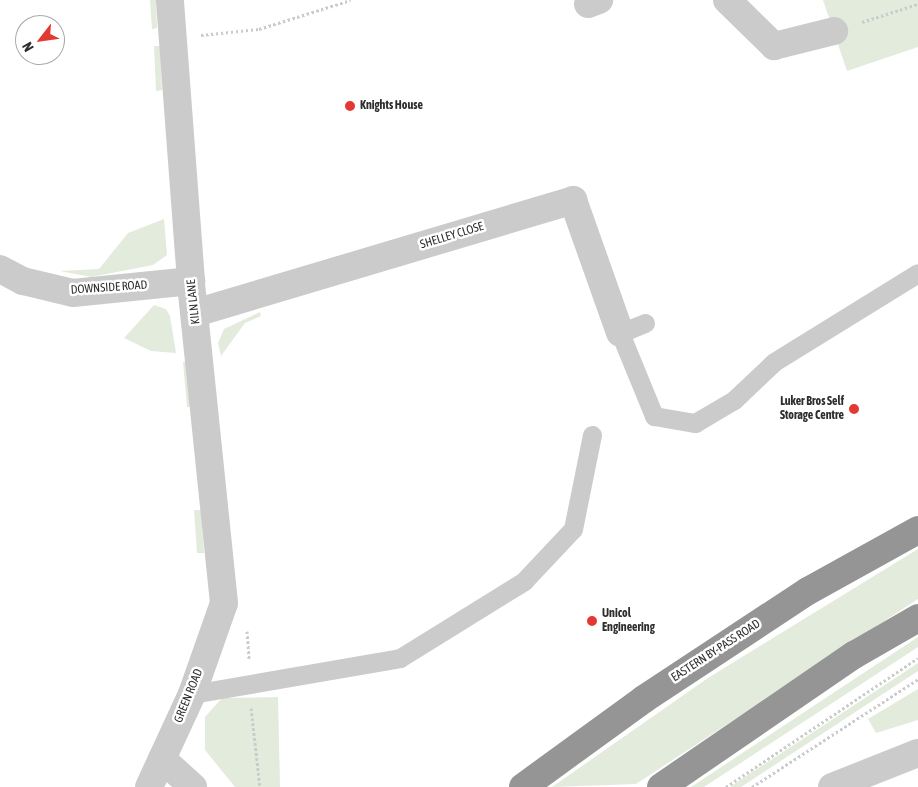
<!DOCTYPE html>
<style>
body{margin:0}
#map{position:relative;width:918px;height:787px;overflow:hidden;background:#fff;font-family:"Asap Condensed",sans-serif}
div>[style]{position:absolute}
.green>*{inset:0;background:#e2ebdc}
.path>*{height:3px;margin-top:-1.5px;transform-origin:0;background:repeating-linear-gradient(90deg,#cbcbcb 0 2.5px,transparent 0 5px)}
.lane>*{height:19px;margin:-9.5px;padding:0 9.5px;transform-origin:9.5px;border-radius:9.5px;background:#cbcbcb}
.street>*{height:28px;margin:-14px;padding:0 14px;transform-origin:14px;border-radius:14px;background:#cbcbcb}
.highway>*{height:28px;margin:-14px;padding:0 14px;transform-origin:14px;border-radius:14px;background:#959595}
.dots>*{width:14px;height:14px;translate:-50% -50%;box-sizing:border-box;border:2px solid #fff;border-radius:50%}
span{translate:-50% -50%;white-space:nowrap;text-align:center;line-height:1.15;-webkit-text-stroke:5px #fff;paint-order:stroke}
.poi-label{font-size:12px;color:#2e2e2e;font-weight:700}
.left{translate:0 -50%;text-align:left}
.right{translate:-100% -50%;text-align:right}
.street-label{font-size:12px;color:#2e2e2e}
.north{position:absolute;left:15px;top:15px;width:50px;height:50px;box-sizing:border-box;background:#fff;border:1px solid #ababab;border-radius:50%;rotate:240deg;font-size:14px;font-weight:700;line-height:20px;text-align:center;color:#2e2e2e}
.north::after{content:'';display:block;margin:auto;width:18px;height:22px;background:#e23933;clip-path:polygon(50% 0,100% 100%,50% 72%,0 100%)}
</style>
<div id="map">
<div class="green">
<div style="clip-path:polygon(150px 0,156px 0,157px 28px,152px 29px)"></div>
<div style="clip-path:polygon(823px 0,918px 0,918px 47px,847px 71px)"></div>
<div style="clip-path:polygon(154px 46px,160px 46px,162px 90px,156px 91px)"></div>
<div style="clip-path:polygon(164px 219px,167px 255px,153px 265px,91px 277px,60px 271px,99px 269px,128px 233px)"></div>
<div style="clip-path:polygon(154px 305px,166px 309px,170px 316px,176px 353px,151px 351px,124px 338px)"></div>
<div style="clip-path:polygon(260px 312px,261px 316px,245px 323px,221px 356px,218px 343px,224px 329px)"></div>
<div style="clip-path:polygon(189px 361px,193px 407px,187px 407px,183px 362px)"></div>
<div style="clip-path:polygon(194px 510px,201px 510px,204px 553px,197px 553px)"></div>
<div style="clip-path:polygon(918px 549px,918px 599px,636px 784px,552px 787px,708px 678px)"></div>
<div style="clip-path:polygon(918px 637px,918px 647px,704px 787px,691px 787px)"></div>
<div style="clip-path:polygon(918px 663px,918px 671px,741px 787px,730px 787px)"></div>
<div style="clip-path:polygon(918px 689px,918px 720px,876px 733px,868px 719px)"></div>
<div style="clip-path:polygon(278px 697px,280px 787px,235px 787px,205px 750px,205px 717px,222px 698px)"></div>
</div>
<div class="path">
<div style="left:862px;top:22px;width:59px;rotate:-17.8deg"></div>
<div style="left:201px;top:35px;width:58px;rotate:-5.9deg"></div>
<div style="left:259px;top:29px;width:96px;rotate:-17.5deg"></div>
<div style="left:247px;top:631px;width:29px;rotate:86deg"></div>
<div style="left:251px;top:708px;width:80px;rotate:83.5deg"></div>
<div style="left:726px;top:787px;width:231px;rotate:-33.9deg"></div>
<div style="left:752px;top:787px;width:198px;rotate:-33deg"></div>
</div>
<div class="lane">
<div style="left:645px;top:323px;width:27px;rotate:158deg"></div>
<div style="left:620px;top:333px;width:90px;rotate:67.7deg"></div>
<div style="left:654px;top:416px;width:42px;rotate:9.7deg"></div>
<div style="left:695px;top:423px;width:45px;rotate:-30.5deg"></div>
<div style="left:734px;top:400px;width:55px;rotate:-43.5deg"></div>
<div style="left:774px;top:362px;width:169px;rotate:-31.7deg"></div>
<div style="left:192px;top:694px;width:211px;rotate:-9.8deg"></div>
<div style="left:400px;top:658px;width:146px;rotate:-31.8deg"></div>
<div style="left:524px;top:581px;width:71px;rotate:-46.7deg"></div>
<div style="left:573px;top:529px;width:96px;rotate:-78.6deg"></div>
</div>
<div class="street">
<div style="left:727px;top:0;width:66px;rotate:44.4deg"></div>
<div style="left:774px;top:46px;width:62px;rotate:-14deg"></div>
<div style="left:588px;top:4px;width:12px;rotate:-20deg"></div>
<div style="left:0;top:269px;width:26px;rotate:28deg"></div>
<div style="left:23px;top:281px;width:51px;rotate:13.5deg"></div>
<div style="left:73px;top:293px;width:119px;rotate:-5.8deg"></div>
<div style="left:195px;top:313px;width:395px;rotate:-16.6deg"></div>
<div style="left:573px;top:200px;width:141px;rotate:70.5deg"></div>
<div style="left:162px;top:759px;width:42px;rotate:42.1deg"></div>
<div style="left:149px;top:787px;width:102px;rotate:-65.2deg"></div>
<div style="left:192px;top:694px;width:96px;rotate:-70.6deg"></div>
<div style="left:224px;top:603px;width:324px;rotate:-95.9deg"></div>
<div style="left:191px;top:281px;width:282px;rotate:-94.3deg"></div>
<div style="left:832px;top:787px;width:92px;rotate:-21.6deg"></div>
</div>
<div class="highway">
<div style="left:523px;top:787px;width:150px;rotate:-36deg"></div>
<div style="left:644px;top:699px;width:196px;rotate:-33.4deg"></div>
<div style="left:808px;top:591px;width:126px;rotate:-29deg"></div>
<div style="left:661px;top:787px;width:234px;rotate:-34.4deg"></div>
<div style="left:854px;top:655px;width:74px;rotate:-30deg"></div>
</div>
<div class="dots">
<div style="left:350px;top:106px;background:#e23933"></div>
<div style="left:854px;top:409px;background:#e23933"></div>
<div style="left:592px;top:621px;background:#e23933"></div>
</div>
<div class="poi-label">
<span class="left" style="left:360px;top:106px">Knights House</span>
<span class="right" style="left:844px;top:409px">Luker Bros Self<br>Storage Centre</span>
<span class="left" style="left:602px;top:621px">Unicol<br>Engineering</span>
</div>
<div class="street-label">
<span style="left:452px;top:236px;rotate:-17deg">SHELLEY CLOSE</span>
<span style="left:109px;top:288px;rotate:-4deg">DOWNSIDE ROAD</span>
<span style="left:194px;top:302px;rotate:-96deg">KILN LANE</span>
<span style="left:716px;top:651px;rotate:-33deg">EASTERN BY-PASS ROAD</span>
<span style="left:189px;top:696px;rotate:-68deg">GREEN ROAD</span>
</div>
<div class="north">N</div>
</div>
